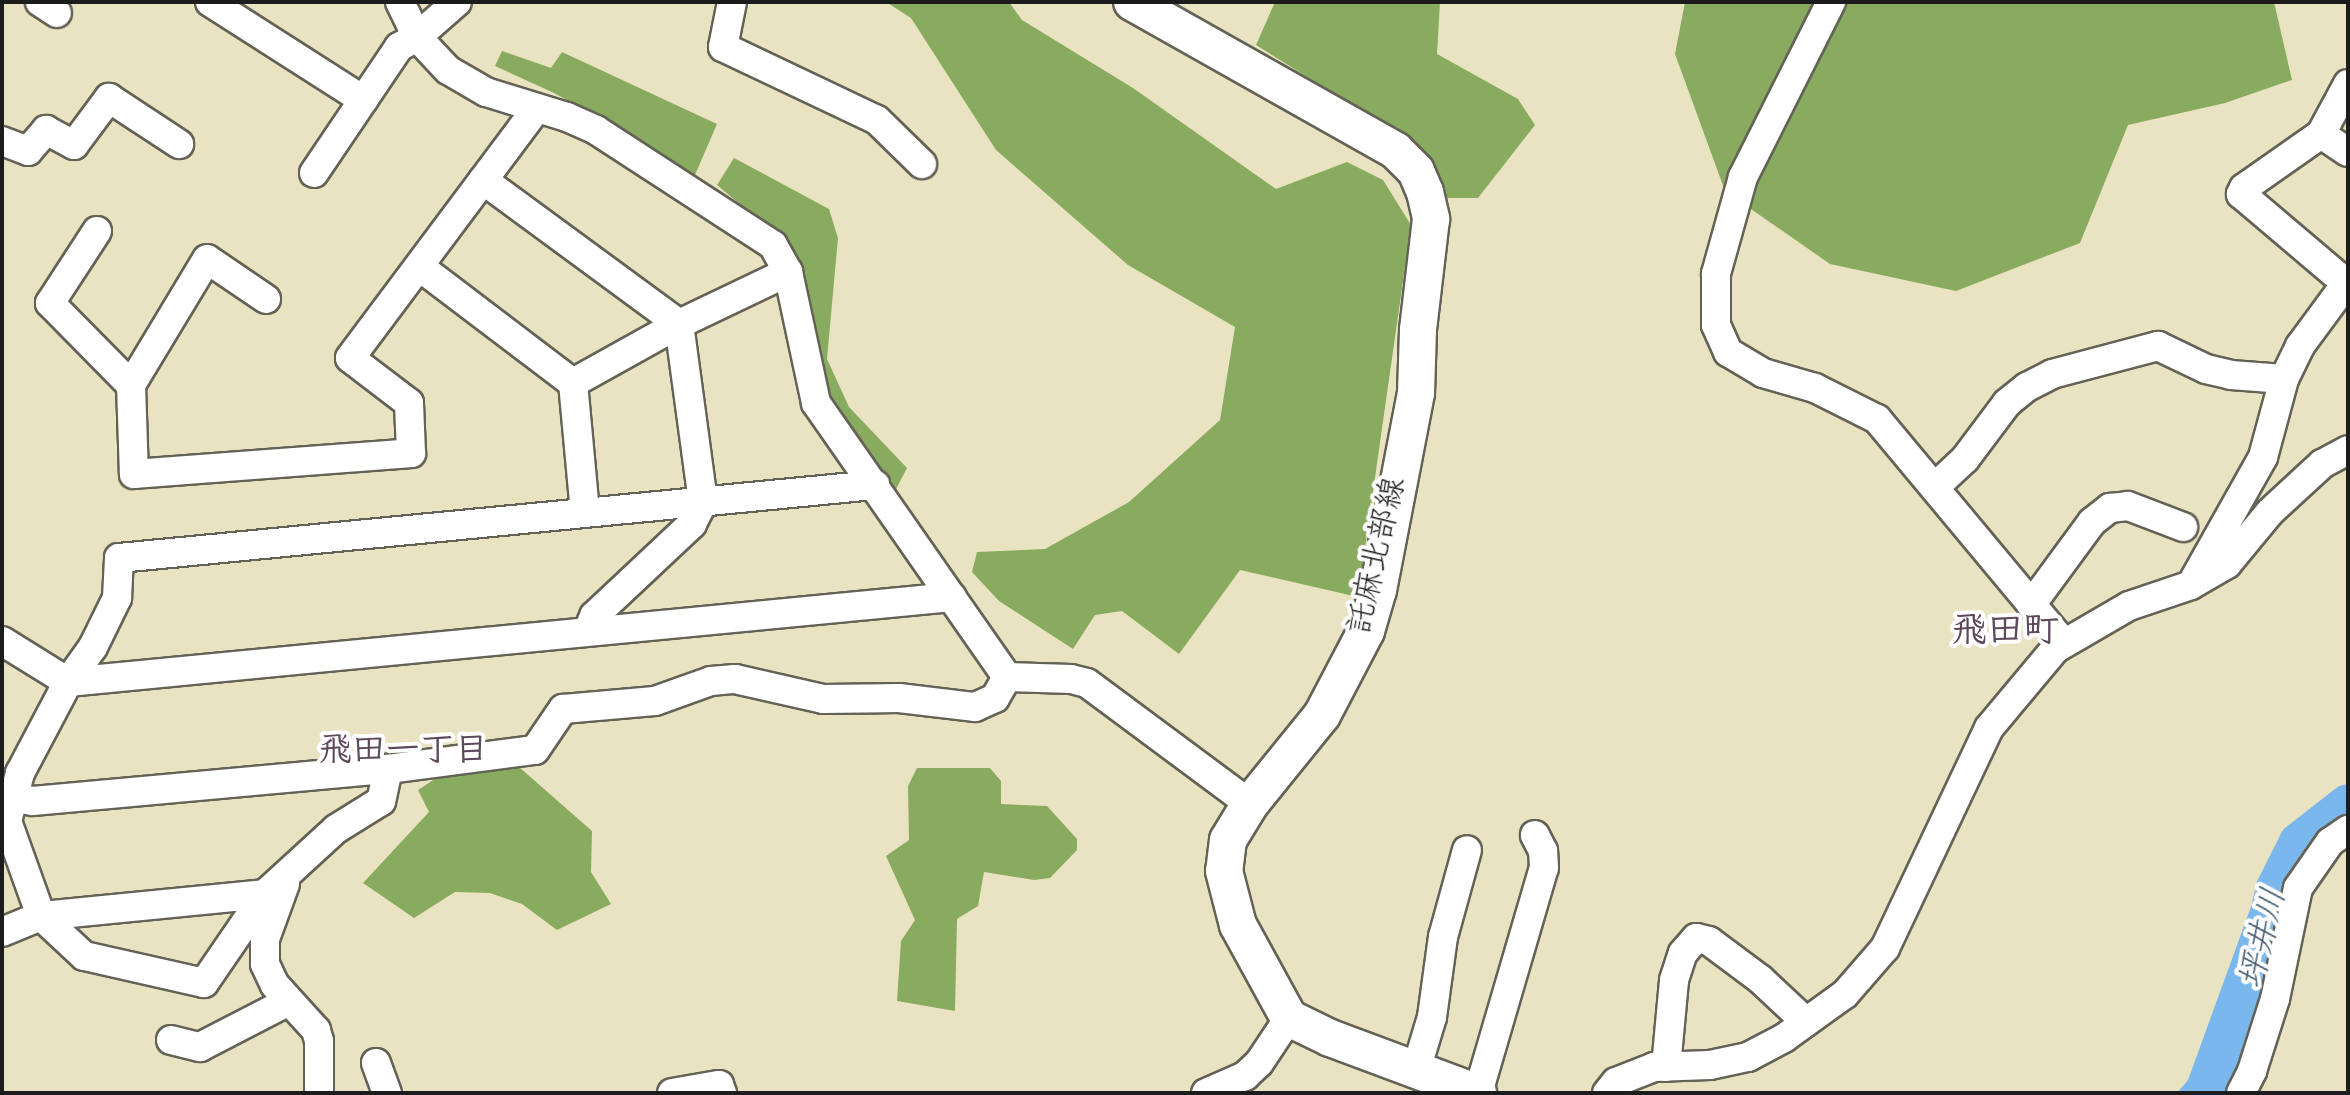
<!DOCTYPE html>
<meta charset="utf-8">
<style>
body{margin:0}
#map{position:relative;width:2350px;height:1095px;overflow:hidden;background:#eae3c1;font-family:"Indie Flower","Klee One",sans-serif}
div>[style]{position:absolute}
.forest>*{inset:0;background:#89ab5f}
.water>*{inset:0;background:#7ab7ed}
.river>*{height:38px;margin:-19px;padding:0 19px;transform-origin:19px;border-radius:19px;background:#7ab7ed}
.roads{filter:drop-shadow(2px 0 #646256) drop-shadow(-2px 0 #646256) drop-shadow(0 2px #646256) drop-shadow(0 -2px #646256)}
.minor>*{height:28px;margin:-14px;padding:0 14px;transform-origin:14px;border-radius:14px;background:#fff}
.major>*{height:36px;margin:-18px;padding:0 18px;transform-origin:18px;border-radius:18px;background:#fff}
span{translate:-50% -50%;white-space:nowrap;text-align:center;line-height:1.15;-webkit-text-stroke:8px #fff;paint-order:stroke}
.street-label{font-size:32px;color:#1c1c1c}
.neighbourhood-label{font-size:34px;color:#5d485b;font-weight:700}
.water-label{font-size:34px;color:#425a70;font-style:italic}
.quarter-label{font-size:36px;color:#5d485b;font-weight:700}
.frame{position:absolute;inset:0;border:4px solid #1c1c1c;pointer-events:none}
</style>
<div id="map">
<div class="forest">
<div style="clip-path:polygon(886px 2px,1009px 2px,1022px 20px,1133px 88px,1276px 189px,1347px 162px,1383px 180px,1411px 225px,1358px 597px,1240px 570px,1179px 654px,1122px 611px,1095px 615px,1073px 649px,999px 601px,972px 572px,977px 552px,1045px 549px,1129px 502px,1220px 420px,1235px 327px,1128px 265px,996px 150px,911px 18px)"></div>
<div style="clip-path:polygon(1275px 2px,1440px 2px,1437px 54px,1518px 99px,1535px 125px,1478px 198px,1441px 198px,1401px 136px,1256px 45px)"></div>
<div style="clip-path:polygon(1685px 2px,2274px 2px,2292px 80px,2225px 103px,2128px 125px,2080px 243px,1956px 291px,1830px 264px,1725px 191px,1675px 54px)"></div>
<div style="clip-path:polygon(502px 51px,551px 68px,562px 52px,717px 124px,695px 175px,681px 172px,606px 121px,554px 93px,495px 66px)"></div>
<div style="clip-path:polygon(734px 158px,829px 209px,838px 238px,827px 359px,849px 407px,907px 468px,894px 493px,833px 412px,810px 354px,801px 266px,771px 230px,717px 185px)"></div>
<div style="clip-path:polygon(519px 767px,592px 831px,591px 872px,611px 904px,557px 930px,522px 904px,490px 893px,455px 892px,414px 918px,363px 883px,429px 812px,418px 790px,438px 777px)"></div>
<div style="clip-path:polygon(917px 768px,990px 768px,1001px 781px,1001px 804px,1047px 806px,1077px 839px,1077px 850px,1050px 878px,1034px 880px,984px 872px,978px 906px,957px 919px,955px 1011px,897px 1001px,901px 941px,915px 920px,886px 856px,909px 840px,908px 786px)"></div>
</div>
<div class="water">
<div style="clip-path:polygon(2269px 857px,2300px 862px,2269px 957px,2265px 999px,2230px 1093px,2177px 1093px,2188px 1080px)"></div>
</div>
<div class="river">
<div style="left:2271px;top:905px;width:17px;rotate:-77deg"></div>
<div style="left:2275px;top:888px;width:51px;rotate:-63.4deg"></div>
<div style="left:2298px;top:842px;width:63px;rotate:-38deg"></div>
</div>
<div class="roads">
<div class="minor">
<div style="left:40px;top:2px;width:20px;rotate:33deg"></div>
<div style="left:210px;top:2px;width:182px;rotate:32.6deg"></div>
<div style="left:400px;top:2px;width:39px;rotate:64deg"></div>
<div style="left:417px;top:37px;width:45px;rotate:46.8deg"></div>
<div style="left:448px;top:70px;width:44px;rotate:30.1deg"></div>
<div style="left:486px;top:92px;width:85px;rotate:17.2deg"></div>
<div style="left:567px;top:117px;width:32px;rotate:24deg"></div>
<div style="left:596px;top:130px;width:211px;rotate:33deg"></div>
<div style="left:773px;top:245px;width:31px;rotate:61deg"></div>
<div style="left:788px;top:272px;width:134px;rotate:77.9deg"></div>
<div style="left:816px;top:403px;width:334px;rotate:55.1deg"></div>
<div style="left:732px;top:2px;width:46px;rotate:101.3deg"></div>
<div style="left:723px;top:47px;width:170px;rotate:25.4deg"></div>
<div style="left:877px;top:120px;width:63px;rotate:44.4deg"></div>
<div style="left:1831px;top:2px;width:196px;rotate:116.7deg"></div>
<div style="left:1743px;top:177px;width:101px;rotate:105.6deg"></div>
<div style="left:1716px;top:274px;width:51px;rotate:90deg"></div>
<div style="left:1716px;top:325px;width:30px;rotate:66deg"></div>
<div style="left:1728px;top:352px;width:41px;rotate:31deg"></div>
<div style="left:1763px;top:373px;width:54px;rotate:16.1deg"></div>
<div style="left:1815px;top:388px;width:69px;rotate:26.6deg"></div>
<div style="left:1877px;top:419px;width:290px;rotate:50.2deg"></div>
<div style="left:2348px;top:84px;width:57px;rotate:118.4deg"></div>
<div style="left:2321px;top:134px;width:32px;rotate:34deg"></div>
<div style="left:2321px;top:134px;width:94px;rotate:145deg"></div>
<div style="left:2244px;top:188px;width:7px;rotate:117deg"></div>
<div style="left:2241px;top:194px;width:138px;rotate:40.3deg"></div>
<div style="left:2px;top:141px;width:28px;rotate:21deg"></div>
<div style="left:28px;top:151px;width:28px;rotate:-49deg"></div>
<div style="left:46px;top:130px;width:32px;rotate:28deg"></div>
<div style="left:74px;top:145px;width:59px;rotate:-53.3deg"></div>
<div style="left:109px;top:98px;width:84px;rotate:33.3deg"></div>
<div style="left:314px;top:173px;width:152px;rotate:-56deg"></div>
<div style="left:399px;top:47px;width:21px;rotate:-29deg"></div>
<div style="left:417px;top:37px;width:53px;rotate:-41.2deg"></div>
<div style="left:483px;top:180px;width:243px;rotate:36.3deg"></div>
<div style="left:679px;top:324px;width:180px;rotate:82.3deg"></div>
<div style="left:703px;top:502px;width:25px;rotate:117deg"></div>
<div style="left:692px;top:524px;width:134px;rotate:136.8deg"></div>
<div style="left:594px;top:616px;width:16px;rotate:112deg"></div>
<div style="left:97px;top:231px;width:86px;rotate:123.1deg"></div>
<div style="left:50px;top:303px;width:115px;rotate:45.4deg"></div>
<div style="left:420px;top:267px;width:192px;rotate:37.2deg"></div>
<div style="left:573px;top:383px;width:130px;rotate:84.7deg"></div>
<div style="left:266px;top:299px;width:71px;rotate:-145.9deg"></div>
<div style="left:207px;top:259px;width:147px;rotate:121.1deg"></div>
<div style="left:131px;top:385px;width:89px;rotate:88.1deg"></div>
<div style="left:134px;top:474px;width:278px;rotate:-4.3deg"></div>
<div style="left:411px;top:453px;width:50px;rotate:-92.3deg"></div>
<div style="left:409px;top:403px;width:74px;rotate:-142.7deg"></div>
<div style="left:350px;top:358px;width:311px;rotate:-53.2deg"></div>
<div style="left:573px;top:383px;width:121px;rotate:-29.1deg"></div>
<div style="left:679px;top:324px;width:121px;rotate:-25.5deg"></div>
<div style="left:1935px;top:487px;width:41px;rotate:-43deg"></div>
<div style="left:1965px;top:459px;width:70px;rotate:-53.1deg"></div>
<div style="left:2007px;top:403px;width:26px;rotate:-39deg"></div>
<div style="left:2027px;top:387px;width:28px;rotate:-27deg"></div>
<div style="left:2052px;top:374px;width:110px;rotate:-14.8deg"></div>
<div style="left:2158px;top:346px;width:53px;rotate:25.6deg"></div>
<div style="left:2206px;top:369px;width:26px;rotate:13deg"></div>
<div style="left:2231px;top:375px;width:53px;rotate:4.3deg"></div>
<div style="left:2191px;top:585px;width:147px;rotate:-60.6deg"></div>
<div style="left:2263px;top:457px;width:81px;rotate:-74.9deg"></div>
<div style="left:2284px;top:379px;width:37px;rotate:-64deg"></div>
<div style="left:2300px;top:346px;width:81px;rotate:-53.6deg"></div>
<div style="left:2031px;top:605px;width:103px;rotate:-53.7deg"></div>
<div style="left:2092px;top:522px;width:23px;rotate:-38deg"></div>
<div style="left:2110px;top:508px;width:18px;rotate:-6deg"></div>
<div style="left:2128px;top:506px;width:59px;rotate:20.9deg"></div>
<div style="left:2px;top:641px;width:78px;rotate:31.8deg"></div>
<div style="left:68px;top:682px;width:888px;rotate:-5.49deg"></div>
<div style="left:1007px;top:677px;width:64px;rotate:1.8deg"></div>
<div style="left:1071px;top:679px;width:16px;rotate:14deg"></div>
<div style="left:1087px;top:683px;width:203px;rotate:36.6deg"></div>
<div style="left:388px;top:769px;width:33px;rotate:102deg"></div>
<div style="left:381px;top:801px;width:53px;rotate:148.1deg"></div>
<div style="left:336px;top:829px;width:96px;rotate:137.5deg"></div>
<div style="left:265px;top:894px;width:108px;rotate:124.4deg"></div>
<div style="left:204px;top:983px;width:123px;rotate:-167.3deg"></div>
<div style="left:84px;top:956px;width:59px;rotate:-137.1deg"></div>
<div style="left:41px;top:916px;width:101px;rotate:-109.7deg"></div>
<div style="left:7px;top:821px;width:50px;rotate:-74.8deg"></div>
<div style="left:20px;top:773px;width:103px;rotate:-62.2deg"></div>
<div style="left:68px;top:682px;width:43px;rotate:-54.5deg"></div>
<div style="left:93px;top:647px;width:55px;rotate:-63.9deg"></div>
<div style="left:117px;top:598px;width:40px;rotate:-87.1deg"></div>
<div style="left:119px;top:558px;width:760px;rotate:-5.52deg"></div>
<div style="left:12px;top:798px;width:21px;rotate:8deg"></div>
<div style="left:33px;top:801px;width:356px;rotate:-5.2deg"></div>
<div style="left:388px;top:769px;width:148px;rotate:-7.4deg"></div>
<div style="left:535px;top:750px;width:50px;rotate:-55.7deg"></div>
<div style="left:563px;top:709px;width:92px;rotate:-5deg"></div>
<div style="left:655px;top:701px;width:59px;rotate:-19.7deg"></div>
<div style="left:711px;top:681px;width:24px;rotate:-5deg"></div>
<div style="left:735px;top:679px;width:90px;rotate:12.8deg"></div>
<div style="left:823px;top:699px;width:76px;rotate:-0.8deg"></div>
<div style="left:899px;top:698px;width:77px;rotate:6.8deg"></div>
<div style="left:975px;top:707px;width:22px;rotate:-24deg"></div>
<div style="left:995px;top:698px;width:24px;rotate:-60deg"></div>
<div style="left:285px;top:884px;width:59px;rotate:110deg"></div>
<div style="left:265px;top:939px;width:25px;rotate:90deg"></div>
<div style="left:265px;top:964px;width:23px;rotate:65deg"></div>
<div style="left:275px;top:985px;width:61px;rotate:47.7deg"></div>
<div style="left:316px;top:1030px;width:11px;rotate:75deg"></div>
<div style="left:319px;top:1041px;width:52px;rotate:90deg"></div>
<div style="left:2px;top:932px;width:42px;rotate:-22.3deg"></div>
<div style="left:41px;top:916px;width:225px;rotate:-5.6deg"></div>
<div style="left:171px;top:1040px;width:30px;rotate:14deg"></div>
<div style="left:200px;top:1047px;width:100px;rotate:-27.3deg"></div>
<div style="left:376px;top:1063px;width:32px;rotate:70deg"></div>
<div style="left:1666px;top:1067px;width:87px;rotate:-84.7deg"></div>
<div style="left:1674px;top:980px;width:28px;rotate:-72deg"></div>
<div style="left:1683px;top:953px;width:20px;rotate:-49deg"></div>
<div style="left:1696px;top:938px;width:13px;rotate:13deg"></div>
<div style="left:1709px;top:941px;width:64px;rotate:36.7deg"></div>
<div style="left:1760px;top:979px;width:63px;rotate:43.1deg"></div>
<div style="left:1416px;top:1070px;width:55px;rotate:-73.2deg"></div>
<div style="left:1432px;top:1017px;width:81px;rotate:-82.2deg"></div>
<div style="left:1443px;top:937px;width:90px;rotate:-74.6deg"></div>
<div style="left:672px;top:1093px;width:48px;rotate:-9.7deg"></div>
<div style="left:719px;top:1085px;width:9px;rotate:69deg"></div>
<div style="left:1206px;top:1093px;width:43px;rotate:-23.6deg"></div>
<div style="left:1245px;top:1076px;width:19px;rotate:-43deg"></div>
<div style="left:1259px;top:1063px;width:54px;rotate:-56.3deg"></div>
<div style="left:1478px;top:1093px;width:234px;rotate:-73.7deg"></div>
<div style="left:1544px;top:868px;width:17px;rotate:-93deg"></div>
<div style="left:1543px;top:851px;width:18px;rotate:-117deg"></div>
<div style="left:1607px;top:1093px;width:14px;rotate:-51deg"></div>
<div style="left:1616px;top:1082px;width:41px;rotate:-21.5deg"></div>
<div style="left:1654px;top:1067px;width:56px;rotate:-2deg"></div>
<div style="left:1710px;top:1065px;width:39px;rotate:-12deg"></div>
<div style="left:1748px;top:1057px;width:41px;rotate:-27.8deg"></div>
<div style="left:1784px;top:1038px;width:75px;rotate:-35.8deg"></div>
<div style="left:1845px;top:994px;width:61px;rotate:-49deg"></div>
<div style="left:1885px;top:948px;width:243px;rotate:-64.7deg"></div>
<div style="left:1989px;top:728px;width:103px;rotate:-50.1deg"></div>
<div style="left:2055px;top:649px;width:86px;rotate:-30.2deg"></div>
<div style="left:2129px;top:606px;width:65px;rotate:-18.7deg"></div>
<div style="left:2191px;top:585px;width:42px;rotate:-30.3deg"></div>
<div style="left:2227px;top:564px;width:67px;rotate:-50.4deg"></div>
<div style="left:2270px;top:512px;width:71px;rotate:-42.7deg"></div>
<div style="left:2322px;top:464px;width:30px;rotate:-28deg"></div>
<div style="left:2241px;top:1093px;width:25px;rotate:-63deg"></div>
<div style="left:2252px;top:1071px;width:76px;rotate:-72.3deg"></div>
<div style="left:2275px;top:999px;width:113px;rotate:-78.3deg"></div>
<div style="left:2298px;top:888px;width:56px;rotate:-55.2deg"></div>
<div style="left:2330px;top:842px;width:22px;rotate:-34deg"></div>
</div>
<div class="major">
<div style="left:1132px;top:2px;width:303px;rotate:29.4deg"></div>
<div style="left:1396px;top:151px;width:28px;rotate:45deg"></div>
<div style="left:1416px;top:171px;width:23px;rotate:67deg"></div>
<div style="left:1425px;top:192px;width:28px;rotate:77deg"></div>
<div style="left:1431px;top:219px;width:112px;rotate:96.7deg"></div>
<div style="left:1418px;top:330px;width:63px;rotate:91.8deg"></div>
<div style="left:1416px;top:393px;width:201px;rotate:100.9deg"></div>
<div style="left:1378px;top:590px;width:43px;rotate:106.3deg"></div>
<div style="left:1366px;top:631px;width:95px;rotate:117.6deg"></div>
<div style="left:1322px;top:715px;width:114px;rotate:129deg"></div>
<div style="left:1250px;top:804px;width:42px;rotate:121.4deg"></div>
<div style="left:1228px;top:840px;width:31px;rotate:97deg"></div>
<div style="left:1224px;top:871px;width:56px;rotate:75.5deg"></div>
<div style="left:1238px;top:925px;width:106px;rotate:61.3deg"></div>
<div style="left:1289px;top:1018px;width:46px;rotate:26deg"></div>
<div style="left:1330px;top:1038px;width:158px;rotate:20.4deg"></div>
</div>
</div>
<div class="street-label">
<span style="left:1379px;top:556px;rotate:-77deg">託麻北部線</span>
</div>
<div class="neighbourhood-label">
<span style="left:403px;top:753px">飛田一丁目</span>
</div>
<div class="water-label">
<span style="left:2265px;top:939px;rotate:-76deg">坪井川</span>
</div>
<div class="quarter-label">
<span style="left:2005px;top:633px">飛田町</span>
</div>
<div class="frame"></div>
</div>
